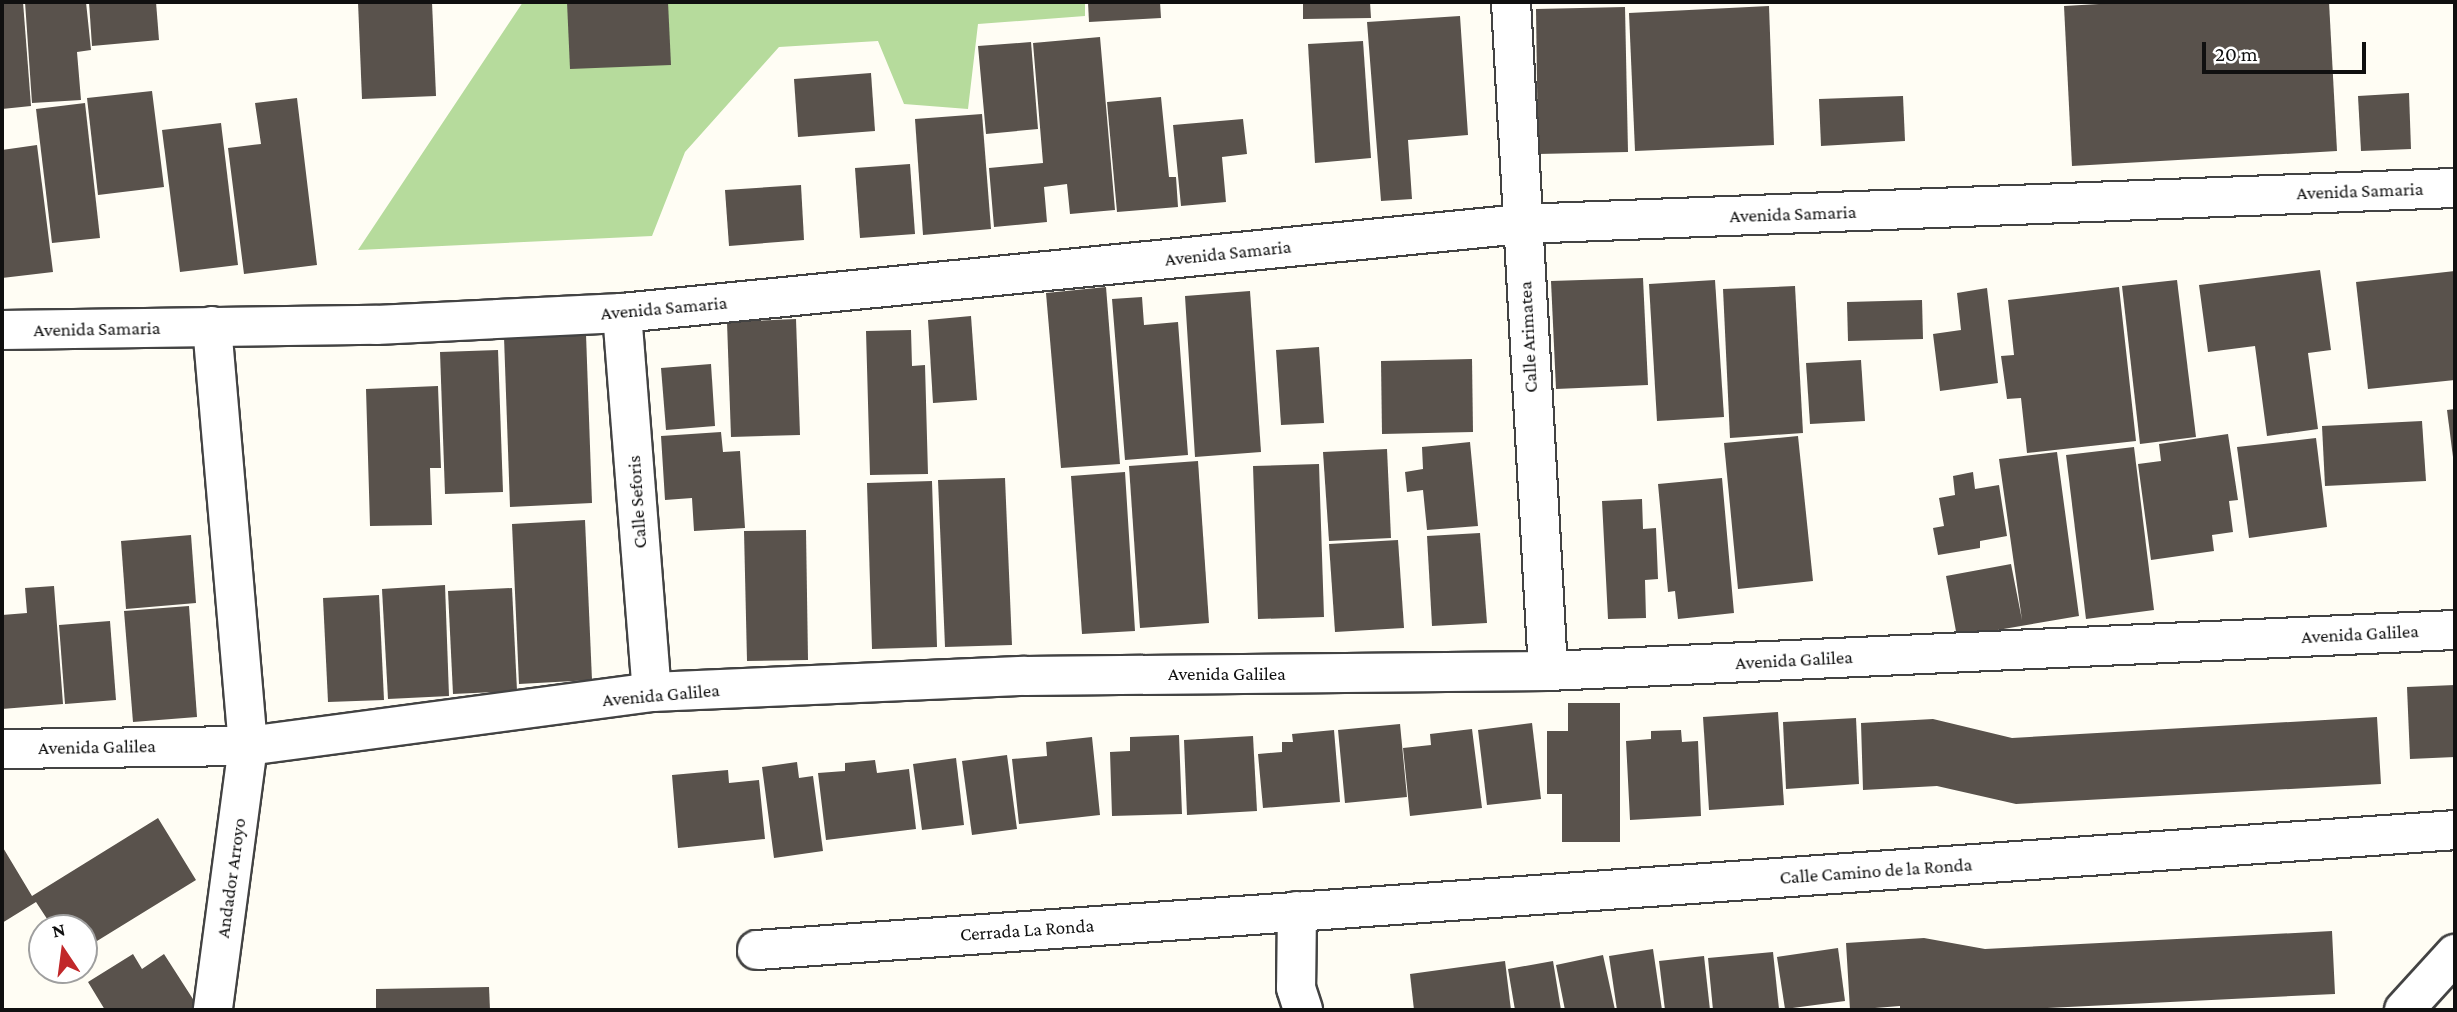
<!DOCTYPE html>
<style>
body{margin:0}
#map{position:relative;width:2457px;height:1012px;overflow:hidden;background:#fffdf4;font-family:"Crimson Pro",serif}
div>[style]{position:absolute}
.forest>*{inset:0;background:#b6db9c}
.building>*{inset:0;background:#59524c}
.roads{filter:drop-shadow(2px 0 #434343) drop-shadow(-2px 0 #434343) drop-shadow(0 2px #434343) drop-shadow(0 -2px #434343)}
.street>*{height:38px;margin:-19px;padding:0 19px;transform-origin:19px;border-radius:19px;background:#fff}
span{translate:-50% -50%;white-space:nowrap;text-align:center;line-height:1.15;-webkit-text-stroke:7px #fff;paint-order:stroke}
.street-label{font-size:19px;color:#101010}
.frame{position:absolute;inset:0;border:4px solid #101010;pointer-events:none}
.north{position:absolute;left:28px;top:914px;width:70px;height:70px;box-sizing:border-box;background:#fff;border:2px solid #9f9f9f;border-radius:50%;rotate:347deg;font-size:19px;font-weight:700;line-height:28px;text-align:center;color:#101010}
.north::after{content:'';display:block;margin:auto;width:24px;height:32px;background:#c1282a;clip-path:polygon(50% 0,100% 100%,50% 72%,0 100%)}
.scale{position:absolute;left:2202px;top:42px;width:164px;height:32px;box-sizing:border-box;border:4px solid #101010;border-top:0;padding-left:9px;font-size:21px;line-height:24px;white-space:nowrap;color:#101010;-webkit-text-stroke:5px #fff;paint-order:stroke}
</style>
<div id="map">
<div class="forest">
<div style="clip-path:polygon(523px 2px,1085px 2px,1085px 16px,978px 24px,968px 109px,904px 104px,878px 41px,779px 47px,685px 152px,652px 236px,358px 250px)"></div>
</div>
<div class="building">
<div style="clip-path:polygon(2px 2px,23px 2px,31px 106px,2px 109px)"></div>
<div style="clip-path:polygon(25px 2px,86px 2px,91px 50px,77px 52px,81px 100px,32px 103px)"></div>
<div style="clip-path:polygon(89px 2px,156px 2px,159px 40px,92px 46px)"></div>
<div style="clip-path:polygon(358px 2px,432px 2px,436px 96px,362px 99px)"></div>
<div style="clip-path:polygon(567px 2px,668px 2px,671px 65px,570px 69px)"></div>
<div style="clip-path:polygon(1088px 2px,1160px 2px,1161px 18px,1089px 22px)"></div>
<div style="clip-path:polygon(1303px 2px,1370px 2px,1371px 18px,1303px 19px)"></div>
<div style="clip-path:polygon(2134px 2px,2329px 2px,2337px 151px,2072px 166px,2064px 6px)"></div>
<div style="clip-path:polygon(1769px 6px,1774px 145px,1635px 151px,1629px 13px)"></div>
<div style="clip-path:polygon(1625px 7px,1628px 152px,1538px 154px,1536px 9px)"></div>
<div style="clip-path:polygon(1460px 16px,1468px 135px,1408px 140px,1412px 199px,1381px 201px,1367px 22px)"></div>
<div style="clip-path:polygon(1100px 37px,1115px 210px,1070px 214px,1067px 184px,1044px 187px,1047px 222px,994px 227px,989px 168px,1043px 163px,1033px 43px)"></div>
<div style="clip-path:polygon(1363px 41px,1371px 158px,1315px 163px,1308px 44px)"></div>
<div style="clip-path:polygon(1031px 42px,1038px 129px,986px 134px,978px 46px)"></div>
<div style="clip-path:polygon(871px 73px,875px 131px,798px 137px,794px 79px)"></div>
<div style="clip-path:polygon(152px 91px,164px 187px,98px 195px,87px 98px)"></div>
<div style="clip-path:polygon(2409px 93px,2411px 149px,2361px 151px,2358px 96px)"></div>
<div style="clip-path:polygon(1903px 96px,1905px 141px,1821px 146px,1819px 99px)"></div>
<div style="clip-path:polygon(1161px 97px,1169px 177px,1176px 177px,1178px 207px,1117px 212px,1107px 102px)"></div>
<div style="clip-path:polygon(297px 98px,317px 265px,244px 274px,228px 148px,261px 144px,255px 103px)"></div>
<div style="clip-path:polygon(85px 103px,100px 238px,52px 243px,36px 109px)"></div>
<div style="clip-path:polygon(982px 114px,991px 229px,923px 235px,915px 119px)"></div>
<div style="clip-path:polygon(1243px 119px,1247px 154px,1222px 157px,1226px 202px,1181px 206px,1173px 125px)"></div>
<div style="clip-path:polygon(221px 123px,238px 265px,180px 272px,162px 130px)"></div>
<div style="clip-path:polygon(37px 145px,53px 272px,2px 278px,2px 150px)"></div>
<div style="clip-path:polygon(910px 164px,915px 234px,860px 238px,855px 168px)"></div>
<div style="clip-path:polygon(801px 185px,804px 240px,729px 246px,725px 190px)"></div>
<div style="clip-path:polygon(2320px 270px,2331px 350px,2308px 353px,2318px 429px,2267px 436px,2255px 346px,2208px 352px,2199px 285px)"></div>
<div style="clip-path:polygon(2455px 271px,2455px 380px,2368px 389px,2356px 282px)"></div>
<div style="clip-path:polygon(1643px 278px,1648px 385px,1556px 389px,1551px 281px)"></div>
<div style="clip-path:polygon(1715px 280px,1724px 417px,1657px 421px,1649px 284px)"></div>
<div style="clip-path:polygon(2177px 280px,2196px 437px,2140px 444px,2122px 286px)"></div>
<div style="clip-path:polygon(1795px 286px,1803px 433px,1730px 438px,1723px 289px)"></div>
<div style="clip-path:polygon(1106px 287px,1120px 464px,1061px 468px,1046px 293px)"></div>
<div style="clip-path:polygon(2119px 287px,2136px 441px,2027px 453px,2021px 398px,2007px 399px,2001px 356px,2014px 355px,2008px 300px)"></div>
<div style="clip-path:polygon(1987px 288px,1998px 383px,1940px 391px,1933px 334px,1961px 330px,1957px 293px)"></div>
<div style="clip-path:polygon(1250px 291px,1261px 452px,1195px 457px,1185px 296px)"></div>
<div style="clip-path:polygon(1142px 297px,1144px 325px,1178px 322px,1188px 455px,1125px 460px,1112px 299px)"></div>
<div style="clip-path:polygon(1922px 300px,1923px 339px,1848px 341px,1847px 302px)"></div>
<div style="clip-path:polygon(971px 316px,977px 400px,933px 403px,928px 320px)"></div>
<div style="clip-path:polygon(796px 319px,800px 435px,731px 437px,727px 322px)"></div>
<div style="clip-path:polygon(911px 330px,912px 366px,925px 365px,928px 474px,870px 475px,866px 331px)"></div>
<div style="clip-path:polygon(586px 334px,592px 503px,510px 507px,504px 337px)"></div>
<div style="clip-path:polygon(1319px 347px,1324px 423px,1281px 425px,1276px 350px)"></div>
<div style="clip-path:polygon(498px 350px,503px 492px,445px 494px,440px 352px)"></div>
<div style="clip-path:polygon(1472px 359px,1473px 432px,1382px 434px,1381px 361px)"></div>
<div style="clip-path:polygon(1861px 360px,1865px 421px,1810px 424px,1806px 363px)"></div>
<div style="clip-path:polygon(711px 364px,715px 426px,666px 430px,661px 368px)"></div>
<div style="clip-path:polygon(438px 386px,441px 468px,430px 468px,432px 525px,370px 526px,366px 389px)"></div>
<div style="clip-path:polygon(2455px 409px,2455px 465px,2454px 465px,2447px 410px)"></div>
<div style="clip-path:polygon(2422px 421px,2426px 481px,2325px 486px,2322px 426px)"></div>
<div style="clip-path:polygon(721px 432px,723px 452px,740px 451px,745px 528px,694px 531px,692px 498px,665px 500px,661px 436px)"></div>
<div style="clip-path:polygon(2228px 434px,2238px 500px,2229px 501px,2233px 532px,2212px 535px,2214px 551px,2151px 560px,2138px 464px,2161px 461px,2159px 444px)"></div>
<div style="clip-path:polygon(1798px 436px,1813px 581px,1738px 589px,1724px 443px)"></div>
<div style="clip-path:polygon(2316px 438px,2327px 527px,2249px 538px,2237px 447px)"></div>
<div style="clip-path:polygon(1470px 442px,1478px 526px,1427px 530px,1423px 490px,1407px 492px,1405px 472px,1423px 469px,1422px 447px)"></div>
<div style="clip-path:polygon(2134px 447px,2154px 610px,2086px 619px,2066px 455px)"></div>
<div style="clip-path:polygon(1387px 449px,1391px 538px,1329px 541px,1323px 452px)"></div>
<div style="clip-path:polygon(2057px 452px,2079px 616px,1957px 637px,1946px 576px,2011px 564px,2022px 620px,1999px 459px)"></div>
<div style="clip-path:polygon(1198px 461px,1209px 623px,1140px 628px,1129px 466px)"></div>
<div style="clip-path:polygon(1319px 464px,1324px 617px,1258px 619px,1253px 466px)"></div>
<div style="clip-path:polygon(1125px 472px,1135px 631px,1082px 634px,1071px 476px)"></div>
<div style="clip-path:polygon(1973px 472px,1975px 489px,1999px 485px,2007px 536px,1980px 541px,1980px 548px,1938px 555px,1933px 528px,1944px 526px,1939px 498px,1955px 495px,1953px 476px)"></div>
<div style="clip-path:polygon(1005px 478px,1012px 645px,945px 647px,938px 480px)"></div>
<div style="clip-path:polygon(1722px 478px,1734px 613px,1678px 619px,1675px 591px,1668px 592px,1658px 484px)"></div>
<div style="clip-path:polygon(932px 481px,937px 647px,872px 649px,867px 483px)"></div>
<div style="clip-path:polygon(1642px 499px,1643px 529px,1656px 528px,1658px 579px,1645px 580px,1646px 618px,1608px 619px,1602px 501px)"></div>
<div style="clip-path:polygon(585px 520px,592px 680px,519px 684px,512px 524px)"></div>
<div style="clip-path:polygon(806px 530px,808px 660px,747px 661px,744px 531px)"></div>
<div style="clip-path:polygon(1480px 533px,1487px 623px,1432px 626px,1427px 536px)"></div>
<div style="clip-path:polygon(191px 535px,196px 603px,126px 609px,121px 541px)"></div>
<div style="clip-path:polygon(1398px 540px,1404px 628px,1335px 632px,1329px 544px)"></div>
<div style="clip-path:polygon(445px 585px,449px 696px,388px 699px,382px 589px)"></div>
<div style="clip-path:polygon(54px 586px,63px 704px,2px 709px,2px 615px,27px 613px,25px 588px)"></div>
<div style="clip-path:polygon(512px 588px,517px 691px,453px 694px,448px 591px)"></div>
<div style="clip-path:polygon(379px 595px,384px 700px,328px 702px,323px 598px)"></div>
<div style="clip-path:polygon(189px 606px,197px 717px,133px 722px,124px 611px)"></div>
<div style="clip-path:polygon(110px 621px,116px 700px,65px 704px,59px 625px)"></div>
<div style="clip-path:polygon(2455px 685px,2455px 757px,2410px 759px,2407px 687px)"></div>
<div style="clip-path:polygon(1568px 703px,1620px 703px,1620px 842px,1562px 842px,1562px 794px,1547px 794px,1547px 731px,1568px 731px)"></div>
<div style="clip-path:polygon(1778px 712px,1784px 805px,1709px 810px,1703px 717px)"></div>
<div style="clip-path:polygon(2377px 717px,2381px 784px,2016px 804px,1937px 786px,1863px 790px,1861px 723px,1933px 719px,2012px 738px)"></div>
<div style="clip-path:polygon(1856px 718px,1859px 784px,1786px 789px,1783px 722px)"></div>
<div style="clip-path:polygon(1532px 723px,1541px 799px,1487px 805px,1478px 730px)"></div>
<div style="clip-path:polygon(1400px 724px,1407px 797px,1345px 803px,1338px 730px)"></div>
<div style="clip-path:polygon(1472px 729px,1482px 808px,1410px 816px,1403px 748px,1431px 745px,1430px 734px)"></div>
<div style="clip-path:polygon(1334px 730px,1340px 802px,1263px 808px,1258px 754px,1282px 752px,1282px 742px,1293px 742px,1292px 734px)"></div>
<div style="clip-path:polygon(1681px 730px,1682px 742px,1698px 741px,1701px 816px,1630px 820px,1626px 741px,1651px 739px,1651px 731px)"></div>
<div style="clip-path:polygon(1179px 735px,1182px 814px,1112px 816px,1110px 752px,1130px 751px,1130px 737px)"></div>
<div style="clip-path:polygon(1253px 736px,1257px 811px,1187px 815px,1184px 740px)"></div>
<div style="clip-path:polygon(1092px 737px,1100px 815px,1019px 824px,1012px 759px,1047px 756px,1046px 742px)"></div>
<div style="clip-path:polygon(1007px 755px,1017px 829px,972px 835px,962px 761px)"></div>
<div style="clip-path:polygon(956px 758px,964px 825px,922px 830px,913px 764px)"></div>
<div style="clip-path:polygon(875px 760px,877px 773px,909px 769px,916px 829px,826px 840px,818px 773px,845px 771px,845px 763px)"></div>
<div style="clip-path:polygon(797px 762px,799px 778px,813px 776px,823px 851px,774px 858px,762px 767px)"></div>
<div style="clip-path:polygon(728px 770px,729px 783px,759px 780px,765px 839px,678px 848px,672px 775px)"></div>
<div style="clip-path:polygon(158px 818px,196px 880px,84px 949px,84px 928px,53px 928px,36px 902px,2px 923px,2px 846px,32px 896px)"></div>
<div style="clip-path:polygon(2332px 931px,2335px 994px,2004px 1010px,1900px 1010px,1900px 1006px,1850px 1010px,1846px 943px,1924px 938px,1985px 949px)"></div>
<div style="clip-path:polygon(1838px 948px,1845px 1001px,1785px 1009px,1777px 957px)"></div>
<div style="clip-path:polygon(1653px 949px,1662px 1010px,1617px 1010px,1609px 956px)"></div>
<div style="clip-path:polygon(1773px 952px,1779px 1009px,1713px 1010px,1708px 958px)"></div>
<div style="clip-path:polygon(133px 954px,142px 969px,164px 954px,200px 1010px,105px 1010px,88px 982px)"></div>
<div style="clip-path:polygon(1603px 955px,1615px 1010px,1565px 1010px,1556px 965px)"></div>
<div style="clip-path:polygon(1704px 956px,1710px 1010px,1665px 1010px,1659px 961px)"></div>
<div style="clip-path:polygon(1505px 961px,1511px 1010px,1414px 1010px,1410px 974px)"></div>
<div style="clip-path:polygon(1553px 961px,1561px 1010px,1515px 1010px,1508px 969px)"></div>
<div style="clip-path:polygon(489px 987px,490px 1010px,376px 1010px,376px 989px)"></div>
</div>
<div class="roads">
<div class="street">
<div style="left:1511px;top:2px;width:670px;rotate:86.83deg"></div>
<div style="left:622px;top:313px;width:380px;rotate:85.5deg"></div>
<div style="left:212px;top:326px;width:422px;rotate:85.1deg"></div>
<div style="left:248px;top:746px;width:266px;rotate:97.6deg"></div>
<div style="left:2px;top:330px;width:374px;rotate:-0.8deg"></div>
<div style="left:376px;top:325px;width:246px;rotate:-2.8deg"></div>
<div style="left:622px;top:313px;width:903px;rotate:-5.65deg"></div>
<div style="left:1521px;top:224px;width:935px;rotate:-2.21deg"></div>
<div style="left:2px;top:749px;width:246px;rotate:-0.7deg"></div>
<div style="left:248px;top:746px;width:408px;rotate:-7.6deg"></div>
<div style="left:652px;top:692px;width:373px;rotate:-2.5deg"></div>
<div style="left:1025px;top:676px;width:523px;rotate:-0.55deg"></div>
<div style="left:1548px;top:671px;width:908px;rotate:-2.59deg"></div>
<div style="left:1297px;top:911px;width:77px;rotate:90.7deg"></div>
<div style="left:1296px;top:988px;width:23px;rotate:72deg"></div>
<div style="left:757px;top:950px;width:1702px;rotate:-4.04deg"></div>
<div style="left:2404px;top:1010px;width:76px;rotate:-47.7deg"></div>
</div>
</div>
<div class="street-label">
<span style="left:2360px;top:191px;rotate:-2deg">Avenida Samaria</span>
<span style="left:1793px;top:214px;rotate:-2deg">Avenida Samaria</span>
<span style="left:1228px;top:253px;rotate:-6deg">Avenida Samaria</span>
<span style="left:664px;top:308px;rotate:-5deg">Avenida Samaria</span>
<span style="left:97px;top:329px;rotate:-1deg">Avenida Samaria</span>
<span style="left:1528px;top:337px;rotate:-93deg">Calle Arimatea</span>
<span style="left:637px;top:502px;rotate:-94deg">Calle Seforis</span>
<span style="left:2360px;top:634px;rotate:-3deg">Avenida Galilea</span>
<span style="left:1794px;top:660px;rotate:-3deg">Avenida Galilea</span>
<span style="left:1227px;top:674px">Avenida Galilea</span>
<span style="left:661px;top:695px;rotate:-5deg">Avenida Galilea</span>
<span style="left:97px;top:747px;rotate:-1deg">Avenida Galilea</span>
<span style="left:1876px;top:871px;rotate:-4deg">Calle Camino de la Ronda</span>
<span style="left:231px;top:878px;rotate:-82deg">Andador Arroyo</span>
<span style="left:1027px;top:930px;rotate:-4deg">Cerrada La Ronda</span>
</div>
<div class="frame"></div>
<div class="north">N</div>
<div class="scale">20 m</div>
</div>
